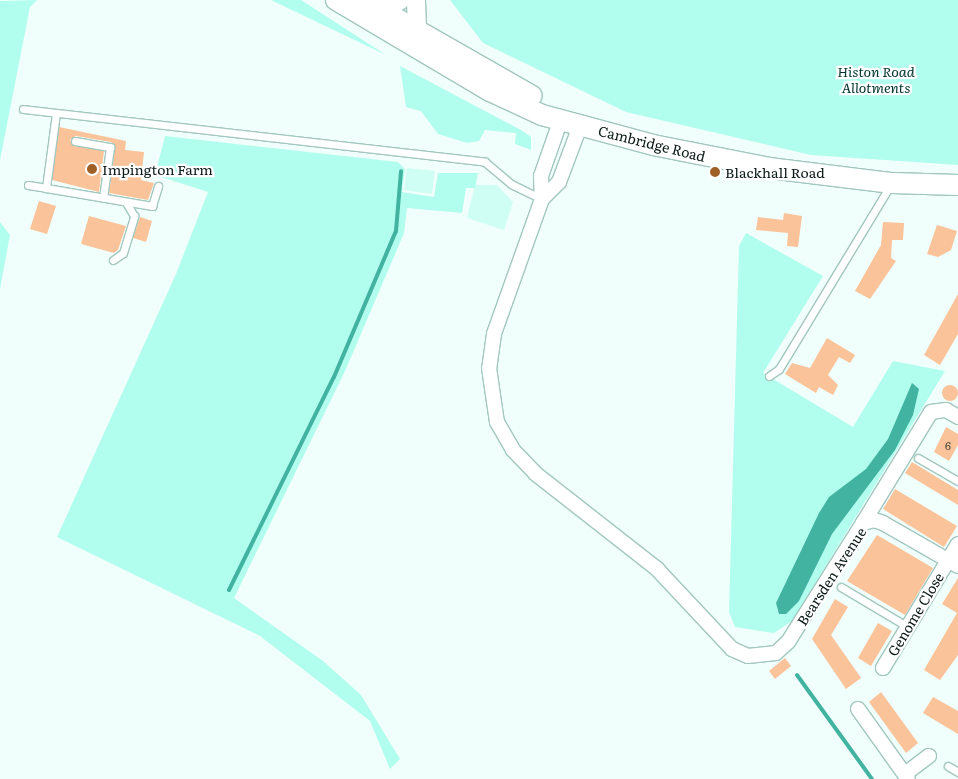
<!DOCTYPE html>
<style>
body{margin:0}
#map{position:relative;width:958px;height:779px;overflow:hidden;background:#f0fffb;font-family:Literata,serif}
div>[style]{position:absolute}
.built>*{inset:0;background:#cffff4}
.green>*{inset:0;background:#b2feee}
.water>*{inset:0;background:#43b3a1}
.stream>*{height:4px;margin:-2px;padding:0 2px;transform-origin:2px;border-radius:2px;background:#43b3a1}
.building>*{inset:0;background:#fac399}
.round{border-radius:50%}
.roads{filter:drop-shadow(1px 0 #a2c7bf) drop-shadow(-1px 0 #a2c7bf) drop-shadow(0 1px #a2c7bf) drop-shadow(0 -1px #a2c7bf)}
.service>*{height:7px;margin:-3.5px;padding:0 3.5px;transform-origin:3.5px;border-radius:3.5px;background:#fff}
.minor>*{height:14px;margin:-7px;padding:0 7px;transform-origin:7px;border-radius:7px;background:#fff}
.tertiary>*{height:18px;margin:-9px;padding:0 9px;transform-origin:9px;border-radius:9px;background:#fff}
.secondary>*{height:20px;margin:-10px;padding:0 10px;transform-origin:10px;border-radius:10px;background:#fff}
.dots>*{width:14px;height:14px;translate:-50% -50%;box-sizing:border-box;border:2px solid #fff;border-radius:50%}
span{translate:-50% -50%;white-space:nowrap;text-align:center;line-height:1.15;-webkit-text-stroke:4.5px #fff;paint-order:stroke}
.number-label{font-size:11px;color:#484438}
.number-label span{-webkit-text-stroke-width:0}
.park-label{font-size:14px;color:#00332c;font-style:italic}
.street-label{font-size:14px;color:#0c1a18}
.poi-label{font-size:14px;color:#0c1a18}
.left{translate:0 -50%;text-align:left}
</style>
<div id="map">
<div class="built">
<div style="clip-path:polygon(407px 168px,435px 171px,432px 194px,404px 190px)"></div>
<div style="clip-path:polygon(475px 185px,497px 185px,513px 202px,504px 230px,467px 218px)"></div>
</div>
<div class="green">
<div style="clip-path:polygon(37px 0,30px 7px,0 160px,0 1px)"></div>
<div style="clip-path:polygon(271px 0,301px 0,386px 55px)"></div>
<div style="clip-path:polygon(450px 0,958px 0,958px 165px,811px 155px,626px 112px,483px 43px)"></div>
<div style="clip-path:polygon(400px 66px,521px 130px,531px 137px,531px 150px,515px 144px,516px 133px,485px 130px,479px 141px,467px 143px,438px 134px,421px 111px,406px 107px)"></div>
<div style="clip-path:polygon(165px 136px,398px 162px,405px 169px,402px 192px,434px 197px,438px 173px,478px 173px,475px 188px,466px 188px,462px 213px,407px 208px,404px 233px,346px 369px,234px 598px,323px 661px,361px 695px,400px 759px,390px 769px,370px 721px,260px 636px,57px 537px,176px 274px,208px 192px,155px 175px)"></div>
<div style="clip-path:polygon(0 222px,10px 235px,0 289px)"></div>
<div style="clip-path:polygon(746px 233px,823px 276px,763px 373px,853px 427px,893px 361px,945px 371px,792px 621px,774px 633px,735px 627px,729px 612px,739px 246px)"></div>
</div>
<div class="water">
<div style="clip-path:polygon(912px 383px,919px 389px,913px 415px,895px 450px,832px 534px,799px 601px,786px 614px,779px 614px,776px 603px,819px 513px,829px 497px,866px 469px,888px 439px)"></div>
</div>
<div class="stream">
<div style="left:229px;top:590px;width:237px;rotate:-63.8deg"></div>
<div style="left:334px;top:377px;width:159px;rotate:-67deg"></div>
<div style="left:396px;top:231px;width:60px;rotate:-85.2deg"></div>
<div style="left:797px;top:675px;width:128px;rotate:54.2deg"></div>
</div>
<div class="building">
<div style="clip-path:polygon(59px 127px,126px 141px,125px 150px,144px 152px,141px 180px,154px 183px,148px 200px,109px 193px,115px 148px,111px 142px,76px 136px,70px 140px,74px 146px,104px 151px,99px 192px,52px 180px)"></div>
<div style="clip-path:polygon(39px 201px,56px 206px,47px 234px,30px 229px)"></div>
<div style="clip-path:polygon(784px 213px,802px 216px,798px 247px,787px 246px,788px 233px,756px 230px,758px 217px,783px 220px)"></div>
<div style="clip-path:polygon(89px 216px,126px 226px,118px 250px,114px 253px,81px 244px)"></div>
<div style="clip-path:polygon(140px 217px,152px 221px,146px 242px,133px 238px)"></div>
<div style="clip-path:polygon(883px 222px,904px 223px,903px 240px,892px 240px,891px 258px,896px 261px,870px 299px,855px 291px,881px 245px)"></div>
<div style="clip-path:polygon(937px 225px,957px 231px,951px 250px,938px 257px,927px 254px)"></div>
<div style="clip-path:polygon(958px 294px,958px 334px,940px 365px,924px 355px)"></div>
<div style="clip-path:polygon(827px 338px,855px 355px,850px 363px,839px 357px,828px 375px,838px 385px,833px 395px,819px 387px,816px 393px,785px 374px,792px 363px,810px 368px)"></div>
<div class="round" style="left:942px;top:385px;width:16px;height:16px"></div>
<div style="clip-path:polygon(946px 427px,958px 434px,958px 445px,949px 461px,934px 452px)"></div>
<div style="clip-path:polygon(912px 462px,958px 490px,958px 505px,905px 473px)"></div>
<div style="clip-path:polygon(895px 489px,957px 526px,944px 547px,883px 509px)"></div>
<div style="clip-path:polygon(877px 535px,933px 568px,905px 615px,847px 581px)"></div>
<div style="clip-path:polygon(958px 578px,958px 655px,940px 680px,924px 670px,957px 613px,942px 604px)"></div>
<div style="clip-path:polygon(835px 599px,848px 607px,831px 635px,861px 678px,846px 689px,812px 639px)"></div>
<div style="clip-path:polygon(878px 623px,892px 631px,871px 666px,858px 658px)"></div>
<div style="clip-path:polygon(785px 658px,791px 666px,775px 679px,769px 671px)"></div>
<div style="clip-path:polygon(881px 692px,918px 743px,906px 753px,869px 702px)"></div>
<div style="clip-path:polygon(933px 697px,958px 711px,958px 734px,923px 713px)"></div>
</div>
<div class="roads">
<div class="service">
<div style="left:23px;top:109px;width:465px;rotate:6.5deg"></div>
<div style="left:485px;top:162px;width:34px;rotate:40deg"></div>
<div style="left:511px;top:184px;width:34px;rotate:26deg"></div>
<div style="left:56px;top:113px;width:76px;rotate:97.6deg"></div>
<div style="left:46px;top:188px;width:108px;rotate:9.6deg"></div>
<div style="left:152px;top:206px;width:21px;rotate:-73deg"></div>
<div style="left:75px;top:141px;width:36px;rotate:10deg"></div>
<div style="left:110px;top:147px;width:51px;rotate:97.8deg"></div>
<div style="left:28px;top:185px;width:18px;rotate:9deg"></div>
<div style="left:113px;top:260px;width:12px;rotate:-35deg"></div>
<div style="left:123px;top:253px;width:39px;rotate:-73deg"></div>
<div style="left:134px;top:216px;width:16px;rotate:-120deg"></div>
<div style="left:769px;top:376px;width:12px;rotate:-35deg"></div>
<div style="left:779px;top:369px;width:214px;rotate:-58.8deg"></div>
<div style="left:918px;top:458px;width:46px;rotate:29.9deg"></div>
<div style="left:841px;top:587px;width:78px;rotate:30.8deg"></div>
<div style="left:948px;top:766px;width:12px;rotate:31deg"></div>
</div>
<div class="minor">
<div style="left:561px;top:119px;width:60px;rotate:109.3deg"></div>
<div style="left:541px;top:176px;width:23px;rotate:88deg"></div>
<div style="left:542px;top:199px;width:143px;rotate:109.6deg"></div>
<div style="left:494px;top:334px;width:34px;rotate:98deg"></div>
<div style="left:489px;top:368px;width:55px;rotate:81.6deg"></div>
<div style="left:497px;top:422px;width:32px;rotate:60deg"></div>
<div style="left:513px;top:450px;width:33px;rotate:46deg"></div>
<div style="left:536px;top:474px;width:154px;rotate:38.1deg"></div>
<div style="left:657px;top:569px;width:110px;rotate:46.8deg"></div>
<div style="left:732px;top:649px;width:17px;rotate:24deg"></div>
<div style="left:748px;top:656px;width:28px;rotate:-6deg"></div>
<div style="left:776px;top:653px;width:16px;rotate:-43deg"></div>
<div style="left:788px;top:642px;width:141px;rotate:-57.8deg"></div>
<div style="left:863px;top:523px;width:11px;rotate:-15deg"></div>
<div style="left:874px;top:520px;width:9px;rotate:18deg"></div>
<div style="left:883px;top:523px;width:86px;rotate:29.8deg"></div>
<div style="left:542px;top:199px;width:24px;rotate:-45deg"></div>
<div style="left:559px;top:182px;width:60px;rotate:-69.4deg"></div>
<div style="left:863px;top:523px;width:130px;rotate:-58.5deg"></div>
<div style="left:931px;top:412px;width:15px;rotate:-8deg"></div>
<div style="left:946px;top:410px;width:14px;rotate:30deg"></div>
<div style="left:883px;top:668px;width:145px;rotate:-58.8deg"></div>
<div style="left:858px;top:709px;width:86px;rotate:54.5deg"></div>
<div style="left:905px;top:774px;width:30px;rotate:-37deg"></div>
</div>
<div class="tertiary">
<div style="left:416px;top:0;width:31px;rotate:88deg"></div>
<div style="left:374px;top:16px;width:31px;rotate:-31deg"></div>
</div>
<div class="secondary">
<div style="left:336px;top:0;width:179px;rotate:30.6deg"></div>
<div style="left:490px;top:91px;width:57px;rotate:24.8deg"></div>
<div style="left:542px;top:115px;width:115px;rotate:15.1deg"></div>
<div style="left:653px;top:145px;width:118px;rotate:11.2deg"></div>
<div style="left:769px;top:168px;width:124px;rotate:7deg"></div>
<div style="left:892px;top:183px;width:66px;rotate:1.7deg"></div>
<div style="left:364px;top:0;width:193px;rotate:29.7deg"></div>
</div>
</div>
<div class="dots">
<div style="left:92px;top:169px;background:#9f6028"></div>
<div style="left:715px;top:172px;background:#9f6028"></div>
</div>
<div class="number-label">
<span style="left:948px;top:445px">6</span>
</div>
<div class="park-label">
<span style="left:876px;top:79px">Histon Road<br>Allotments</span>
</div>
<div class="street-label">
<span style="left:652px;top:143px;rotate:14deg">Cambridge Road</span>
<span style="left:831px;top:576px;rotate:-57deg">Bearsden Avenue</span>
<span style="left:915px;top:614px;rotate:-59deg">Genome Close</span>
</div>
<div class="poi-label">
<span class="left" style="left:102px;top:169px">Impington Farm</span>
<span class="left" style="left:725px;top:172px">Blackhall Road</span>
</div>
</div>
